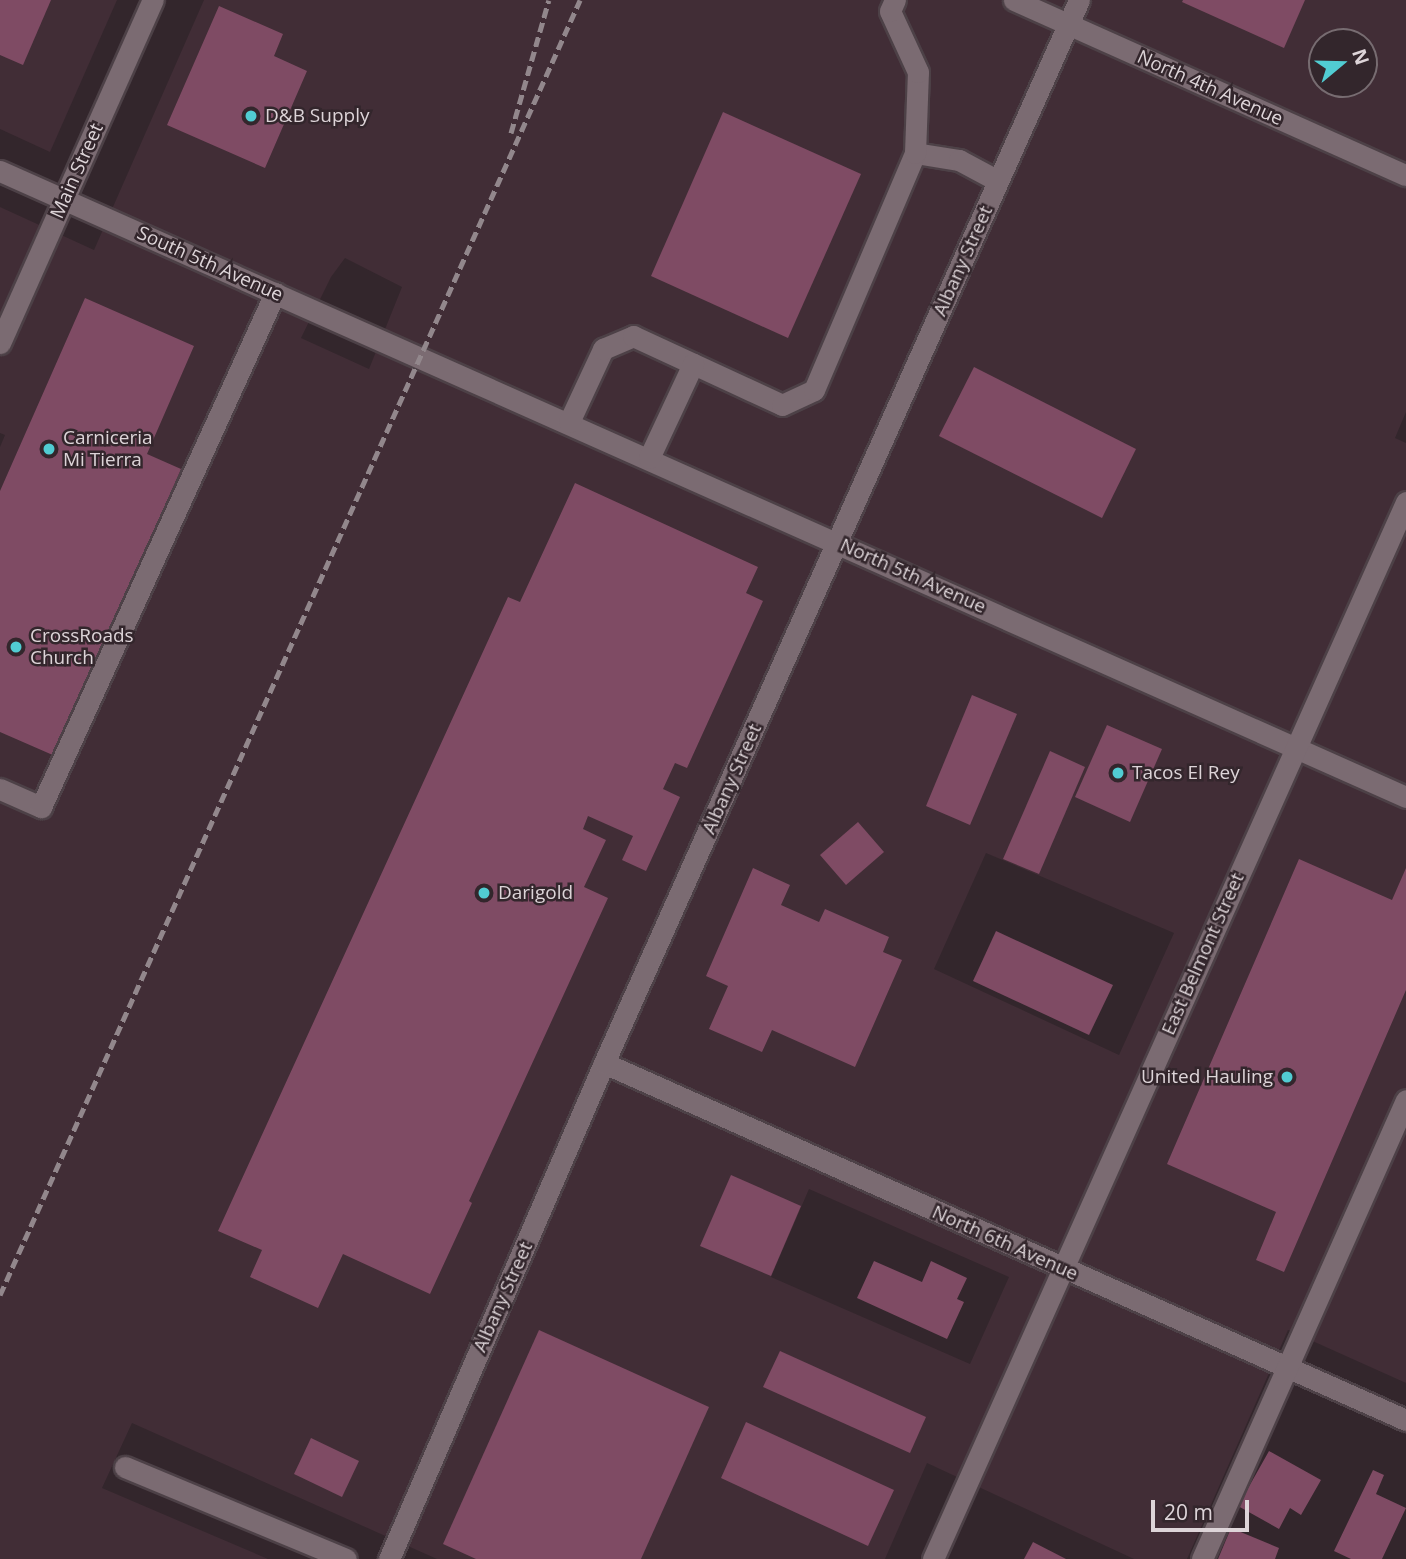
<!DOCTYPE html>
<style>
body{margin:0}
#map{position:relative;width:1406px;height:1559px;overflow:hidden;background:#33262c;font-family:"Open Sans",sans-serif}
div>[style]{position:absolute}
.built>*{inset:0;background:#412d36}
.building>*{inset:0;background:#7f4b64}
.roads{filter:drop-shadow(2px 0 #4d4147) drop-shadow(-2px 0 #4d4147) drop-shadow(0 2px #4d4147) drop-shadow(0 -2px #4d4147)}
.minor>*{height:21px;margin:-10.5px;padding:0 10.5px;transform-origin:10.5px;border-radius:10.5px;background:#7b6b72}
.rail>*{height:5px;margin-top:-2.5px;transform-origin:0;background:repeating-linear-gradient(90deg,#92878c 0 10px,transparent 0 15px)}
.dots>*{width:19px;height:19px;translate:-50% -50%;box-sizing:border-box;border:4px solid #33262c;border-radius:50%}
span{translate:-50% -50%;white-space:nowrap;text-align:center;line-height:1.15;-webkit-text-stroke:5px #33262c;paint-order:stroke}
.street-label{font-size:19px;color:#ddd4d8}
.poi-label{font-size:19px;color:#ddd4d8}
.left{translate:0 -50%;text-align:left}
.right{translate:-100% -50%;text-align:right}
.north{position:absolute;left:1308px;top:28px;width:70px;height:70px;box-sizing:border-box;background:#33262c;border:2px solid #776c71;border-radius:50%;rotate:71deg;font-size:19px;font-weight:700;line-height:28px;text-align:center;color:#ddd4d8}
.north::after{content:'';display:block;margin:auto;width:24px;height:32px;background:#51ccd2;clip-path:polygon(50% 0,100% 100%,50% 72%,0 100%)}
.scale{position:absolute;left:1151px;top:1500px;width:98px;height:32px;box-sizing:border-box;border:4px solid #ddd4d8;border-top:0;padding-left:9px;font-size:21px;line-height:24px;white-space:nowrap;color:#ddd4d8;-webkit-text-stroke:5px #33262c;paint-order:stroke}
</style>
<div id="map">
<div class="built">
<div style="clip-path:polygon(0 0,117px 0,50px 152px,0 129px)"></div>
<div style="clip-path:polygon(evenodd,204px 0,1406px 0,1406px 412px,1395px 438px,1406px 443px,1406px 1383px,1288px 1330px,1187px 1559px,1134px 1559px,927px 1463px,885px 1559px,437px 1559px,132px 1423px,102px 1488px,268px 1559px,0 1559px,0 447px,5px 435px,0 433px,0 207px,94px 250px,204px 0,1322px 42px,1364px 42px,1364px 84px,1322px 84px,1322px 42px,204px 0,345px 258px,402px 287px,369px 369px,301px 338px,331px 277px,345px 258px,204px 0,986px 853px,1174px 933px,1119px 1055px,934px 969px,986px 853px,204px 0,809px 1189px,1009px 1277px,970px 1364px,771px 1277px,809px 1189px)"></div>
</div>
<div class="building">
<div style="clip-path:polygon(0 0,51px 0,23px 65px,0 55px)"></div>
<div style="clip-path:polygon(1183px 0,1305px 0,1284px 48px,1182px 2px)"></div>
<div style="clip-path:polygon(219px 6px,283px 34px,274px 56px,307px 71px,265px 168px,167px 125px)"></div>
<div style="clip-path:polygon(723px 112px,861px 174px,788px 338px,651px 276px)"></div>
<div style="clip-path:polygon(85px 298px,194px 346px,147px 454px,181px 469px,55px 756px,0 732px,0 491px)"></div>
<div style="clip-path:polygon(974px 367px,1136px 449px,1102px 518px,939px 436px)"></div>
<div style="clip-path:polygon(575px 483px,758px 567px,746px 593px,763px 601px,687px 768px,675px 763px,663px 789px,680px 797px,646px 871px,622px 860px,633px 836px,588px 816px,583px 829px,606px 840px,584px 887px,608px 898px,469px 1201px,472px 1203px,430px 1294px,343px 1254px,318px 1308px,250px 1277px,262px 1250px,218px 1231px,508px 597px,520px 602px)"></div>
<div style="clip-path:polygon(972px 695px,1017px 714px,970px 825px,926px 806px)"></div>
<div style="clip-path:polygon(1107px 725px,1162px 749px,1130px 822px,1075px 797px)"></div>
<div style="clip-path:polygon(1050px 751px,1085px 767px,1039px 874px,1003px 859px)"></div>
<div style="clip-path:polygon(858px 822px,884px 852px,846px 885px,820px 855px)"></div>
<div style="clip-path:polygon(1299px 859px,1392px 900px,1406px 868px,1406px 990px,1284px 1272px,1256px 1260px,1276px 1212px,1167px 1164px)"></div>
<div style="clip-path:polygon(753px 868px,790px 885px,781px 905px,819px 922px,825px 909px,889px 937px,883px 952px,902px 960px,855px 1067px,772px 1030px,762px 1052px,709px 1029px,728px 986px,706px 976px)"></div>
<div style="clip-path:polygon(996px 931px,1113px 985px,1089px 1035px,973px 981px)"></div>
<div style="clip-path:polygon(731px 1175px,801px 1206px,771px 1276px,700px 1246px)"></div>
<div style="clip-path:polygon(874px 1261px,922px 1282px,931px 1261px,967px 1278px,957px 1299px,964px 1302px,947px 1339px,857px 1298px)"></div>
<div style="clip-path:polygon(539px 1330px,709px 1407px,641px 1559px,476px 1559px,443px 1544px)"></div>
<div style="clip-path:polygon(780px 1351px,926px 1417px,910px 1453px,763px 1387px)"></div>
<div style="clip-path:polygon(746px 1422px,894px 1490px,868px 1546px,721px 1478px)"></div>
<div style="clip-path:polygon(311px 1438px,359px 1461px,342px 1497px,294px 1474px)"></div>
<div style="clip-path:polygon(1269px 1451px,1321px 1480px,1301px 1515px,1290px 1508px,1279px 1529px,1238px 1506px)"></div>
<div style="clip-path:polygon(1373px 1470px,1384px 1475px,1376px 1494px,1406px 1508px,1382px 1559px,1351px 1559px,1334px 1551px)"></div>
<div style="clip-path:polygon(1231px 1528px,1279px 1548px,1275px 1559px,1218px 1559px)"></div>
<div style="clip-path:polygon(1033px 1542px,1066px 1559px,1024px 1559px)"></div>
</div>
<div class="roads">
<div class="minor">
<div style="left:1014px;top:0;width:429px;rotate:24.1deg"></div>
<div style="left:915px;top:153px;width:45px;rotate:9deg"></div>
<div style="left:959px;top:160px;width:44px;rotate:28.3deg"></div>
<div style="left:0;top:171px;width:1539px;rotate:24deg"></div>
<div style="left:0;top:343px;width:376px;rotate:-66deg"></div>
<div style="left:569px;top:422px;width:81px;rotate:-65deg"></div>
<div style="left:603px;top:349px;width:33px;rotate:-23deg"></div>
<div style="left:633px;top:336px;width:164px;rotate:24.8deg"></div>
<div style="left:782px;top:405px;width:35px;rotate:-25deg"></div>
<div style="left:814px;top:390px;width:258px;rotate:-66.9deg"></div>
<div style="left:915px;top:153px;width:81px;rotate:-87.9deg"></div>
<div style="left:918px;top:72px;width:67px;rotate:-114.7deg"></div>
<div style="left:890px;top:11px;width:12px;rotate:-66deg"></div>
<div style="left:649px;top:458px;width:104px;rotate:-64.9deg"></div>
<div style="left:0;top:789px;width:45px;rotate:23.7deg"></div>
<div style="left:41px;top:807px;width:565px;rotate:-65.52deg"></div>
<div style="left:604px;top:1063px;width:878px;rotate:24deg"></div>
<div style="left:125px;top:1467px;width:239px;rotate:22.6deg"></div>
<div style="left:389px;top:1559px;width:541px;rotate:-66.56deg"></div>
<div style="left:604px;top:1063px;width:1164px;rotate:-65.92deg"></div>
<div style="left:933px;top:1559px;width:1158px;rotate:-65.89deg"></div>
<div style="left:1202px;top:1559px;width:502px;rotate:-66.04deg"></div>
</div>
</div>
<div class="rail">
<div style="left:511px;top:133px;width:138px;rotate:-74.1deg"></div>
<div style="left:0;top:1295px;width:1419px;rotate:-65.87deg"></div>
</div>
<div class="dots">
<div style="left:251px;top:116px;background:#51ccd2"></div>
<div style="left:49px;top:449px;background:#51ccd2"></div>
<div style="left:16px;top:647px;background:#51ccd2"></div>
<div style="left:1118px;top:773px;background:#51ccd2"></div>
<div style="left:484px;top:893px;background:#51ccd2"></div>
<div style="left:1287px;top:1077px;background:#51ccd2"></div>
</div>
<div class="street-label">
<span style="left:1210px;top:88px;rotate:24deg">North 4th Avenue</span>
<span style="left:77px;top:171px;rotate:-66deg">Main Street</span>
<span style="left:963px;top:261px;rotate:-66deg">Albany Street</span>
<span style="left:210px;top:264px;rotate:24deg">South 5th Avenue</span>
<span style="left:913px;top:576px;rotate:24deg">North 5th Avenue</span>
<span style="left:732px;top:779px;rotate:-66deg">Albany Street</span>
<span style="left:1203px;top:954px;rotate:-66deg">East Belmont Street</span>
<span style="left:1005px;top:1243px;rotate:24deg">North 6th Avenue</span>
<span style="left:503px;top:1297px;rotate:-66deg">Albany Street</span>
</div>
<div class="poi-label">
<span class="left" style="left:265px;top:116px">D&amp;B Supply</span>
<span class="left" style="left:63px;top:449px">Carniceria<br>Mi Tierra</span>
<span class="left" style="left:30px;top:647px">CrossRoads<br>Church</span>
<span class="left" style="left:1132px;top:773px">Tacos El Rey</span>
<span class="left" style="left:498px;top:893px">Darigold</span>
<span class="right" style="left:1273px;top:1077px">United Hauling</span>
</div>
<div class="north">N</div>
<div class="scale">20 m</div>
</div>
